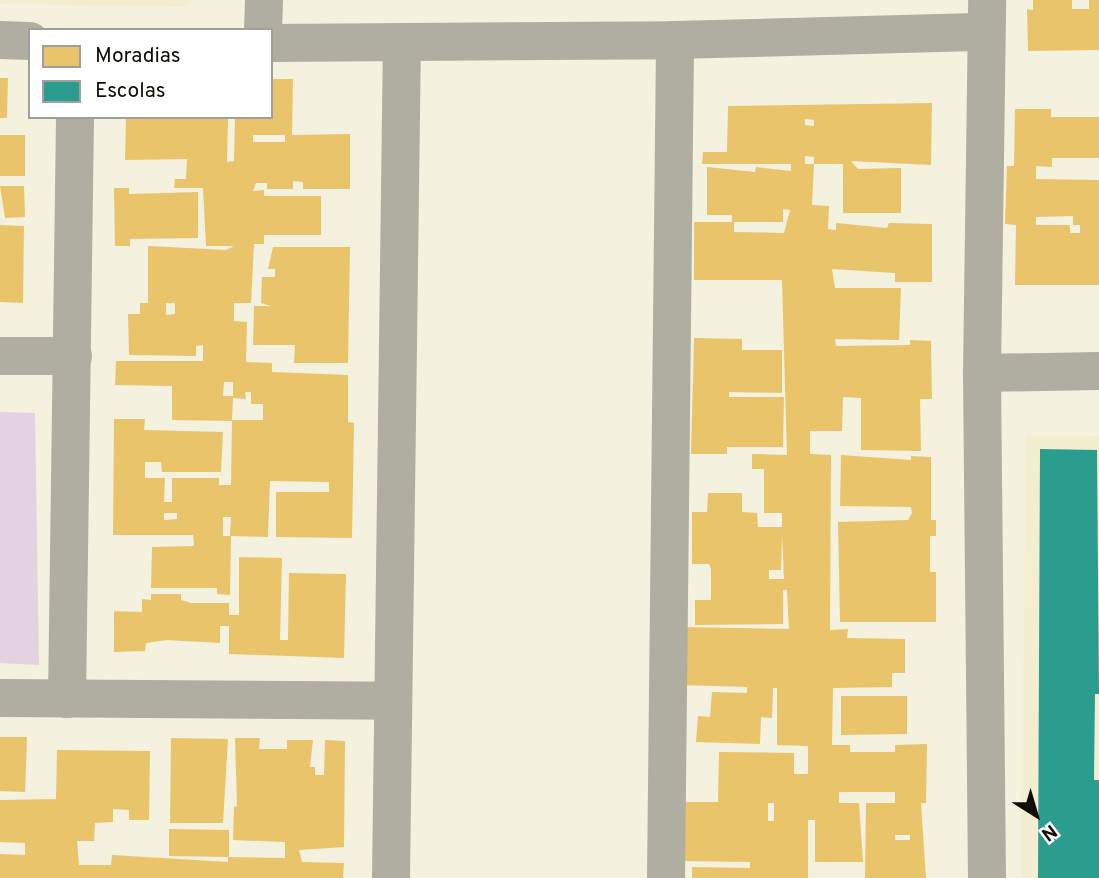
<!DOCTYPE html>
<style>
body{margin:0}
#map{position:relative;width:1099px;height:878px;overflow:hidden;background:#f4f1de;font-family:Overpass,sans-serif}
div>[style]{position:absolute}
.built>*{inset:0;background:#f3eed0}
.green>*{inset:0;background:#e2d2e2}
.homes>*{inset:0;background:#e9c46a}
.schools>*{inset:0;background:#2a9d8f}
.minor>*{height:38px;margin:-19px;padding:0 19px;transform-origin:19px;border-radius:19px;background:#b0aea0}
span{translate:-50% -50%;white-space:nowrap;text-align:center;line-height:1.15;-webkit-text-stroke:7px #fff;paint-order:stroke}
.legend{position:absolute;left:28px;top:28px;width:245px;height:91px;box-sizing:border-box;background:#fff;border:2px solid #9f9f9b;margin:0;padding:9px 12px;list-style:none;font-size:21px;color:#100e04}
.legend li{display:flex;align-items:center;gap:14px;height:35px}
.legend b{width:35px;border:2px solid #9f9f9b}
.north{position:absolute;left:1001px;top:780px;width:70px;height:70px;-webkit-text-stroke:5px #fff;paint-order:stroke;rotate:143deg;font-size:19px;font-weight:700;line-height:28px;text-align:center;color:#100e04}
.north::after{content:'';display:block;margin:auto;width:24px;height:32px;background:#100e04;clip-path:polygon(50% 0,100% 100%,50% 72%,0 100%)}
</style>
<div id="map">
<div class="built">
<div style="clip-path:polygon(0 0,191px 0,186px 7px,0 4px)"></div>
<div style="clip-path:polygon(1026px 435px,1099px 436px,1099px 878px,1021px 878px)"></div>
</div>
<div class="green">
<div style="clip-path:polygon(0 412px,35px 413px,39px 665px,0 663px)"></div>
</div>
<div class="homes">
<div style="clip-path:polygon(1033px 0,1072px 0,1072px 9px,1089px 9px,1089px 0,1099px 0,1099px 50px,1028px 51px,1027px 9px,1033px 10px)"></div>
<div style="clip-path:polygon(0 78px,8px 78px,7px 118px,0 118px)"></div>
<div style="clip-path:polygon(evenodd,271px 79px,293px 79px,292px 135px,350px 134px,350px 189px,303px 189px,303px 182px,293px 181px,293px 189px,267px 189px,267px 183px,256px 183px,253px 191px,264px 190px,264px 196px,321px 196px,321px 235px,264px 235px,264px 244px,254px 244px,251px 303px,234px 303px,234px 321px,247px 322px,246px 362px,272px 363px,272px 372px,348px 375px,348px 422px,354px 423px,352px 538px,276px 537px,276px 492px,329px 492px,329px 482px,270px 481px,268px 537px,231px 536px,230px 595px,217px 594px,217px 588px,151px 588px,152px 547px,194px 546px,193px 535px,113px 535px,114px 419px,145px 419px,144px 430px,223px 432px,221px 472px,162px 472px,161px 462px,145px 462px,145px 478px,165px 478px,164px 502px,172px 502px,172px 478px,219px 478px,219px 485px,231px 485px,232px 421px,172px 420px,172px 386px,115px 385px,116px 361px,203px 361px,203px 345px,196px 346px,196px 356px,129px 355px,128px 314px,140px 314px,140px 303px,148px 303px,148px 246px,226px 250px,234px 246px,206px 246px,203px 188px,174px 188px,175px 179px,186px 179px,187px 159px,125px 160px,126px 117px,228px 117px,227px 162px,234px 161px,235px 117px,271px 117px,271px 79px,253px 135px,285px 135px,285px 142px,253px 142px,253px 135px,271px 79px,166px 303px,175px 303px,175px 314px,166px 315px,166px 303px,271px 79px,224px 382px,233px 382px,233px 396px,223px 396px,224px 382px,271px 79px,245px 392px,251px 392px,251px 404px,263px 404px,263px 420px,232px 420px,233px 398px,246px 399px,245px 392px,271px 79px,164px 513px,177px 513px,177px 519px,164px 520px,164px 513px,271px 79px,223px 517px,231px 517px,230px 536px,223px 536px,223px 517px)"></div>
<div style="clip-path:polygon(evenodd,932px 103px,931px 165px,851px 161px,858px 169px,901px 168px,901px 213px,843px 213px,843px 164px,814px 164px,813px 185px,812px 205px,829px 206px,828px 229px,836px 230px,836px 223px,887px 228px,889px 223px,932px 224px,932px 282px,895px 282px,895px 273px,832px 269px,835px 288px,901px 288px,899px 340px,835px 339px,836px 346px,910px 345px,910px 340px,931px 341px,932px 399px,920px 399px,921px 451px,861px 450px,861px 398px,843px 397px,842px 431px,810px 431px,810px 454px,831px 455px,830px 630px,848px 629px,847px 638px,905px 639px,905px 673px,892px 673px,892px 687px,833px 688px,832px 745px,850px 745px,850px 752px,895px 752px,895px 745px,927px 744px,926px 803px,921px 803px,926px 878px,865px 878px,866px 803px,895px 803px,895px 792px,839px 792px,839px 803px,859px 803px,863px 862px,815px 862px,815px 820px,808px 820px,808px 878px,692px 878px,692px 867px,750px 868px,750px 862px,680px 861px,681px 802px,718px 802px,719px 752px,794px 753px,794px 774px,808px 774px,808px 746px,777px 745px,777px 688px,773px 688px,772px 718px,761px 717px,760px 744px,696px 742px,698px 716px,710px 717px,712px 692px,747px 693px,747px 687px,681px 685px,682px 627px,789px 629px,787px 590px,783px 590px,783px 624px,695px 625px,695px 600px,711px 600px,711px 569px,709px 564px,692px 564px,692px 512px,707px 512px,708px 493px,742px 493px,742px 512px,757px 513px,758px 527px,782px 527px,782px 513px,764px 513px,764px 469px,752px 469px,752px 454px,787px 455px,782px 280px,694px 280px,694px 222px,734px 222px,734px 232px,784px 233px,790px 210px,783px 209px,783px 222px,732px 222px,732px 215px,707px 215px,707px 167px,755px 172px,756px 167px,791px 171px,791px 164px,702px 164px,703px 152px,727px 152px,728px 106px,932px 103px,805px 119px,814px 120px,814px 126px,805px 125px,805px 119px,932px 103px,805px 156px,814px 157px,814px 164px,805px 164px,805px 156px,932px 103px,782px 534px,784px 579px,769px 579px,769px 570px,781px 570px,782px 534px,932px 103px,768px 803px,774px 803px,774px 821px,768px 821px,768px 803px,932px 103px,895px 835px,910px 835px,910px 840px,895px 840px,895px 835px)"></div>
<div style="clip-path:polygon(evenodd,1015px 109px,1051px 109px,1051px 117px,1099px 117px,1099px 158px,1052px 158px,1052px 167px,1036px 166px,1036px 179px,1099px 180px,1099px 285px,1015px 285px,1016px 225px,1005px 224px,1007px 166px,1014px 166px,1015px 109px,1073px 216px,1073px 225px,1080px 225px,1080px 233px,1070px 233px,1070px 225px,1036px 225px,1036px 217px,1073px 216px)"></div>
<div style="clip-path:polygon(0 135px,25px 135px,25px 176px,0 176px)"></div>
<div style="clip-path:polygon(0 186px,24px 186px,25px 217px,5px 218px)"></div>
<div style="clip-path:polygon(114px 188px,129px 188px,129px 194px,198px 192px,198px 238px,130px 239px,130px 246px,115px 246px)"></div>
<div style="clip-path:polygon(0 225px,24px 226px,23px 303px,0 302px)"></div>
<div style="clip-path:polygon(273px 247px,350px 247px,348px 363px,294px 363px,295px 345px,253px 345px,254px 306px,271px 306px,261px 303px,262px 277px,275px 277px,275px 269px,268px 269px)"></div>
<div style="clip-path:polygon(694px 338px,742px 339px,742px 350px,782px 350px,782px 393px,729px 392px,729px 397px,784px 397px,783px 447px,727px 447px,727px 454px,691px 454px)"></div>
<div style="clip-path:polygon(841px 455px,911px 460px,911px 456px,931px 457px,931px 520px,936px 520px,936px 536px,930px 536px,930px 572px,936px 572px,936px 622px,840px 622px,838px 522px,908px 520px,912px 513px,911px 507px,840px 506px)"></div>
<div style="clip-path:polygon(239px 557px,282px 558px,280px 640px,288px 640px,289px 573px,346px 574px,344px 658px,229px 654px,229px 626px,220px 626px,220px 643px,167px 640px,146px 643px,145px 651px,114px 652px,114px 611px,142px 612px,142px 599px,151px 600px,151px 594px,181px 594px,181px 600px,192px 603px,229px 603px,229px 615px,239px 615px)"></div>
<div style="clip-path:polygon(841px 696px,907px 696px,907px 734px,841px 735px)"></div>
<div style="clip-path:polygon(0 737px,27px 737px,25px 792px,0 791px)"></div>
<div style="clip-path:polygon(171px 738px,228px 739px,223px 823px,170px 823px)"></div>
<div style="clip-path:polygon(235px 738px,260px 738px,259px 749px,287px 749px,287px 740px,313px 740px,310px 767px,315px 767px,315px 775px,324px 775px,325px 740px,345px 741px,344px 847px,299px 850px,302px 862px,344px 863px,343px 878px,0 878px,0 854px,25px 855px,25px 843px,0 842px,0 800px,56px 799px,57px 750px,150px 751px,149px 820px,129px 820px,129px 810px,113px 809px,113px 822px,95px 823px,94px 841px,77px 841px,79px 865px,111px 865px,112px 855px,228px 862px,228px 857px,169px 856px,169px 829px,229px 830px,229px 857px,285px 858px,285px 842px,233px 840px,234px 807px,237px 806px)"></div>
</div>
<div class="schools">
<div style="clip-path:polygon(1040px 449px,1097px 450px,1099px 694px,1095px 694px,1094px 780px,1099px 780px,1099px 878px,1038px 878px)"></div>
</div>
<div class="minor">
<div style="left:263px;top:30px;width:30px;rotate:-88deg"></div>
<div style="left:0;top:40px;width:30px;rotate:2deg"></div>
<div style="left:271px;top:43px;width:404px;rotate:-0.4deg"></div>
<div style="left:675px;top:40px;width:311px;rotate:-1.5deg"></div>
<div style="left:0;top:356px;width:73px"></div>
<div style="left:982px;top:373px;width:117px;rotate:-1deg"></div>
<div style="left:0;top:698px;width:393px;rotate:0.4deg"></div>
<div style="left:67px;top:699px;width:582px;rotate:-89.21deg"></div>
<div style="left:391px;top:878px;width:835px;rotate:-89.25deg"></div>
<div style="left:666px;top:878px;width:838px;rotate:-89.38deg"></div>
<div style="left:987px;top:878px;width:505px;rotate:-90.57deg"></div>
<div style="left:982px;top:373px;width:373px;rotate:-89.2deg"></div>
</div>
<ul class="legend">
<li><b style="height:19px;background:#e9c46a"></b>Moradias</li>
<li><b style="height:19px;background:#2a9d8f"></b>Escolas</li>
</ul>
<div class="north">N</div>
</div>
